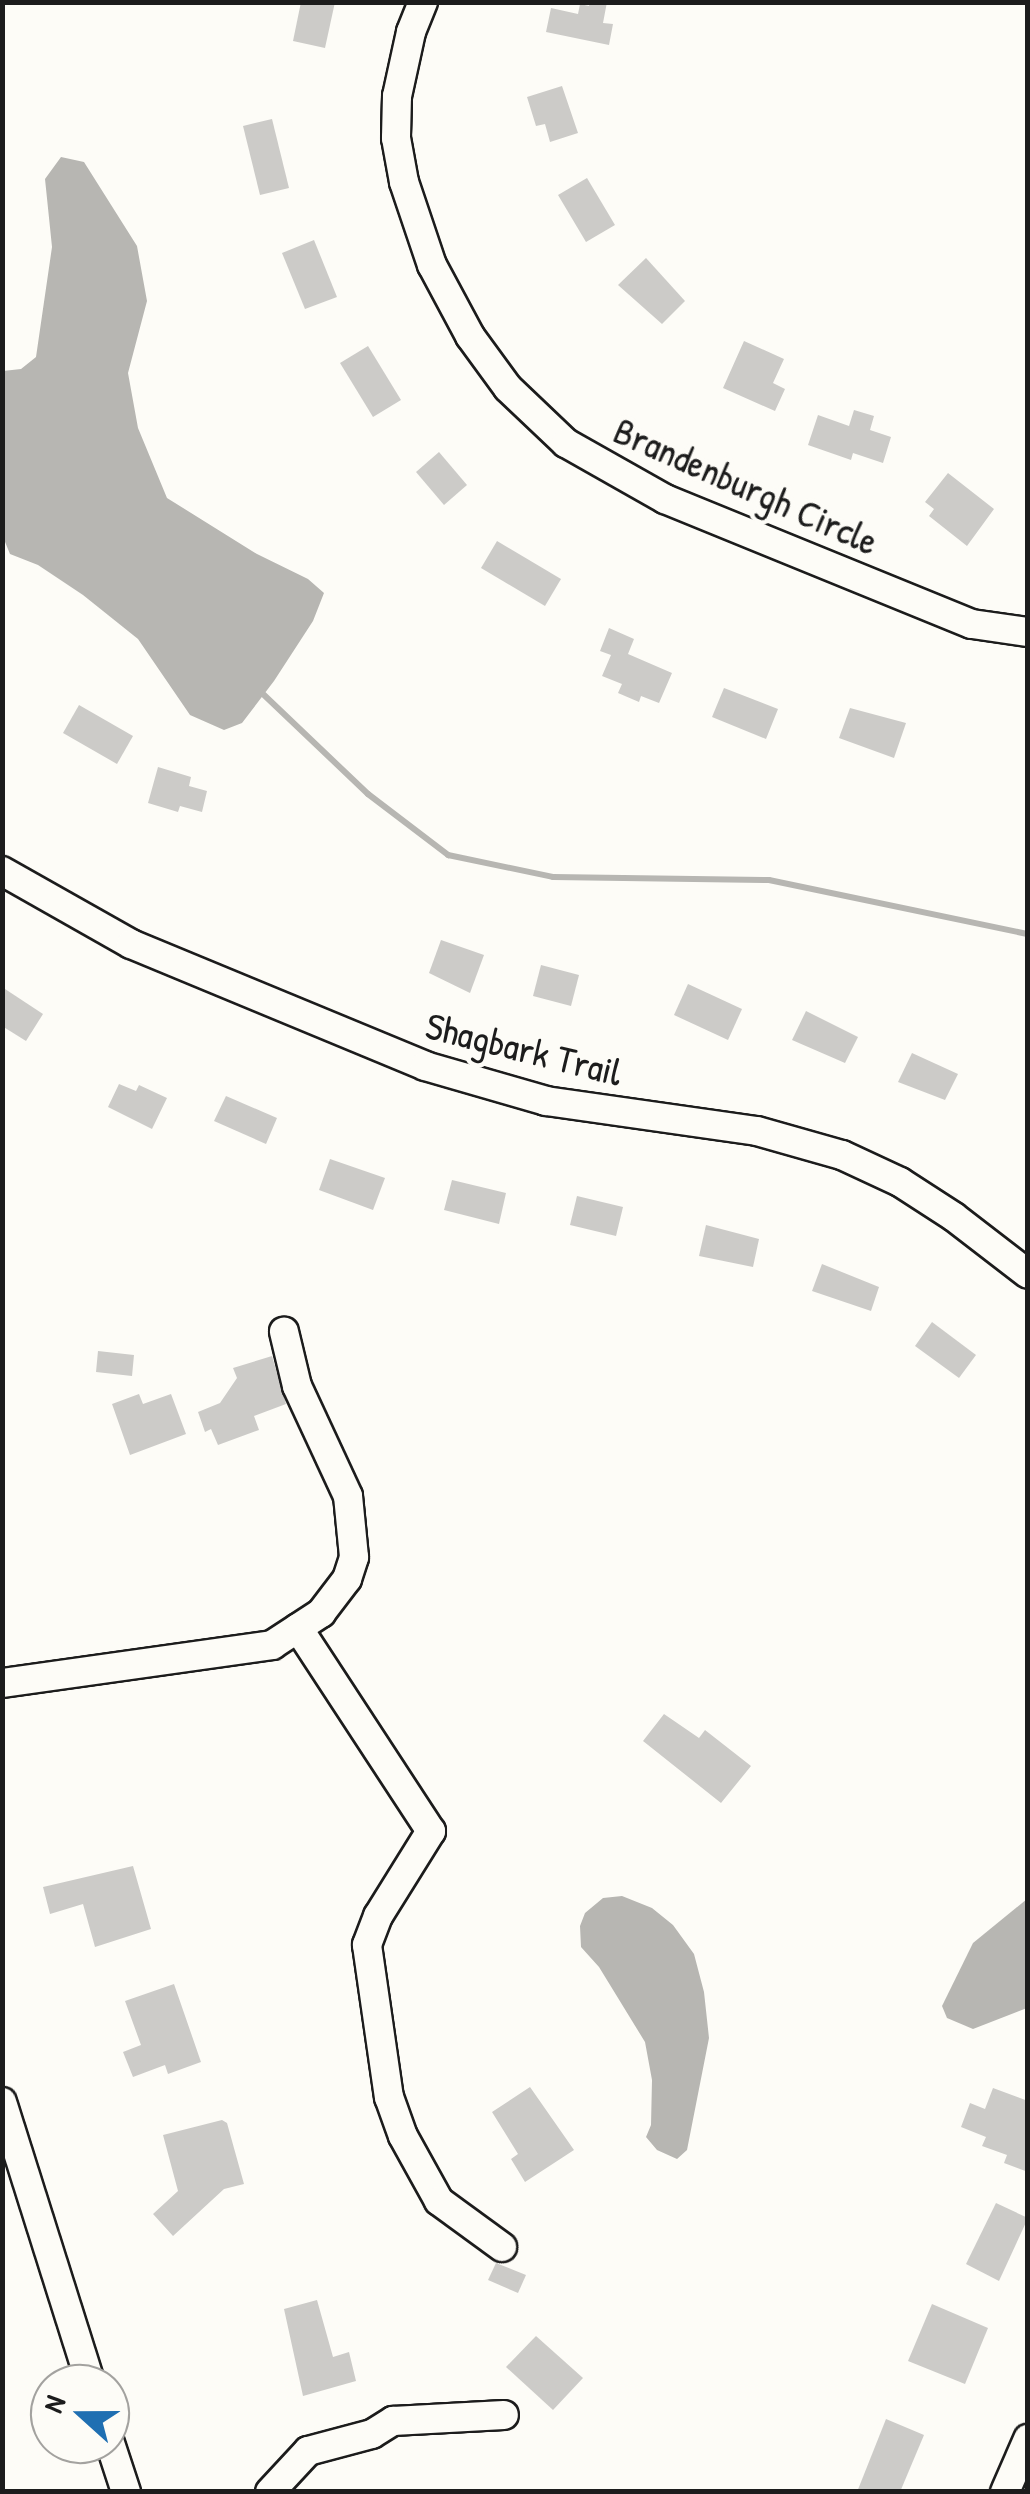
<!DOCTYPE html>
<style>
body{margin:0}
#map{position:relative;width:1030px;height:2494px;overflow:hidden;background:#fdfcf7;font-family:"Patrick Hand",sans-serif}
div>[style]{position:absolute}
.water>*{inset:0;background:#b7b6b2}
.stream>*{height:6px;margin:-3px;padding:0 3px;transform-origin:3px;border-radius:3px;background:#b7b6b2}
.building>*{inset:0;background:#cccbc8}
.roads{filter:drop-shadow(2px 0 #1c1c1c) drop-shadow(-2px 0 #1c1c1c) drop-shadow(0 2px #1c1c1c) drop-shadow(0 -2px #1c1c1c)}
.minor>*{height:28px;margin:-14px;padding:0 14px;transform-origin:14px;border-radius:14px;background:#fdfcf7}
span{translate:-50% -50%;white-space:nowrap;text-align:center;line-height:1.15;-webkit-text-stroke:9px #fdfcf7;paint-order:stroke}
.street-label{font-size:38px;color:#1c1c1c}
.frame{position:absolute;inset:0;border:5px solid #1c1c1c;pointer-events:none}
.north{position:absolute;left:30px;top:2364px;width:100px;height:100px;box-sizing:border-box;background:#fdfcf7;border:2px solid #a3a29f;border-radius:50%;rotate:291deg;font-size:28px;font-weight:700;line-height:40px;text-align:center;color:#1c1c1c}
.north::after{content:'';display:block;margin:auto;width:35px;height:45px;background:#1f6fb2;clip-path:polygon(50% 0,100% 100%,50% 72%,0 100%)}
</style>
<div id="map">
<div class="water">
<div style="clip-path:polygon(61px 157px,84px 162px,137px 246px,147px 301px,128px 373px,138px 428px,167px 498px,257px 554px,308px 579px,324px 593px,313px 621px,274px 681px,242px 723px,224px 730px,190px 715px,138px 639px,83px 595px,38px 565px,10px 554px,3px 537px,3px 371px,21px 369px,36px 357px,52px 247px,45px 179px)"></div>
<div style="clip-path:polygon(622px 1896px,652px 1908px,673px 1925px,694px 1954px,704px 1992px,709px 2038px,687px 2150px,677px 2159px,657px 2150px,646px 2137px,651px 2125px,652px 2080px,645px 2042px,599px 1967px,581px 1947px,580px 1926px,585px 1913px,603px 1898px)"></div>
<div style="clip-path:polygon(1027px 1899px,1027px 2008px,973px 2029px,947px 2018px,942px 2006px,973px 1943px)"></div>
</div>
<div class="stream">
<div style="left:263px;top:694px;width:145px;rotate:43.6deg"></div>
<div style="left:368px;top:794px;width:101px;rotate:37.3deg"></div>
<div style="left:448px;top:855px;width:107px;rotate:11.8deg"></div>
<div style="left:553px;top:877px;width:216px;rotate:0.8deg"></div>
<div style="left:769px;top:880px;width:265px;rotate:11.8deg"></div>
</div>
<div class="building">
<div style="clip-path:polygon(301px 2px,335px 2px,325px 48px,293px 41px)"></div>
<div style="clip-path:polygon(590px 2px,607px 2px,603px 23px,613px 24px,609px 45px,546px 32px,551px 8px,578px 14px,580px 4px,589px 6px)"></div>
<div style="clip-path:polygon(562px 86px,578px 133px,550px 142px,545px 124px,536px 126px,527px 97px)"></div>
<div style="clip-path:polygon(272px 119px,289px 188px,260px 195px,243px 126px)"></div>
<div style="clip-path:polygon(587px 178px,615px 225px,586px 242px,558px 195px)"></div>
<div style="clip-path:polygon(314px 240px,337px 297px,305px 309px,282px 253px)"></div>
<div style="clip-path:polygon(646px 258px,685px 301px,662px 324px,618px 285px)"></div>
<div style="clip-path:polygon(744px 341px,784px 359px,773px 383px,785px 389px,775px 411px,723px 388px)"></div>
<div style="clip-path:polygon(368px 346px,401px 400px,373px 417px,340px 363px)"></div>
<div style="clip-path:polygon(854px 410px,874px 416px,870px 430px,891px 437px,883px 463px,853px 453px,851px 460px,808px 445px,818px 415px,849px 426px)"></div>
<div style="clip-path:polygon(439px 452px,467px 485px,444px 505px,416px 472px)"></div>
<div style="clip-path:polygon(948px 473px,994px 509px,967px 546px,929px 516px,934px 509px,925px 502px)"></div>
<div style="clip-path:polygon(497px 541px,561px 579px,545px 606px,481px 568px)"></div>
<div style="clip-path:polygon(609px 628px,634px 639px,628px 654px,672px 673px,659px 703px,641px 696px,639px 702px,618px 693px,622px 684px,602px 676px,611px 655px,600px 651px)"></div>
<div style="clip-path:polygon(724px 688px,778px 709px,766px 739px,712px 717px)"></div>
<div style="clip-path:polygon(79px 705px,133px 736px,117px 764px,63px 733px)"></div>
<div style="clip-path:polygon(850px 708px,906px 723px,894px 758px,839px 738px)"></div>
<div style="clip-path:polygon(158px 767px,191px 777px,189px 786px,207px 791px,202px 812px,180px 806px,178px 812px,148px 803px)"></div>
<div style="clip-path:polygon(441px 940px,484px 955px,470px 993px,429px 973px)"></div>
<div style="clip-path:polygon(541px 965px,579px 975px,571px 1006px,533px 996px)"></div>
<div style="clip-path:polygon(688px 984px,742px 1009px,728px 1040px,674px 1015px)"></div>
<div style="clip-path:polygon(2px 987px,43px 1014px,26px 1041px,2px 1026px)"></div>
<div style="clip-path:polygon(806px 1011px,858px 1037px,845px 1063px,792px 1040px)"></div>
<div style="clip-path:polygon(912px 1053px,958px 1074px,945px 1100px,898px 1082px)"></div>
<div style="clip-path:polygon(119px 1084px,136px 1091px,139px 1085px,167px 1098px,152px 1129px,108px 1107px)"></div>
<div style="clip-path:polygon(226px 1096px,277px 1118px,266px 1144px,214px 1121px)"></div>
<div style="clip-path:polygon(330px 1159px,385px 1178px,373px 1210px,319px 1190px)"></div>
<div style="clip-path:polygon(452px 1180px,506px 1193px,499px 1224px,444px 1210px)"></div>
<div style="clip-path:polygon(577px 1196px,623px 1207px,616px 1236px,570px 1225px)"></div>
<div style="clip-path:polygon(706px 1225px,759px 1239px,753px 1267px,699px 1256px)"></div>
<div style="clip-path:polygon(822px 1264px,879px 1287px,871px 1311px,812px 1291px)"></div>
<div style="clip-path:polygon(932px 1322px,976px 1355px,959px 1378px,915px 1346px)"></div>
<div style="clip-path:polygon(98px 1351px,134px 1355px,132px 1376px,96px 1372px)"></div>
<div style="clip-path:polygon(272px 1356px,286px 1404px,254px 1416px,259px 1430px,218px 1445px,211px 1429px,205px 1432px,198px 1412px,220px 1403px,237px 1378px,233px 1368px)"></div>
<div style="clip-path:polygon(139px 1394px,143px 1404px,171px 1394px,186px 1434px,130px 1455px,112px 1404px)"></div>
<div style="clip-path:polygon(664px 1714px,699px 1738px,705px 1730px,751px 1766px,721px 1803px,643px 1741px)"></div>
<div style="clip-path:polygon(133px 1866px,151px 1929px,95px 1947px,83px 1904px,50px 1914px,43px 1887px)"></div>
<div style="clip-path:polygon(174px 1984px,201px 2062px,168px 2074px,165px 2065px,133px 2077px,123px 2052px,141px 2045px,125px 2001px)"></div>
<div style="clip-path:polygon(530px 2087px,574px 2150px,525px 2182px,511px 2159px,518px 2154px,492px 2112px)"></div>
<div style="clip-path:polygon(993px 2088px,1028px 2101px,1028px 2172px,1004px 2163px,1007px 2155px,982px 2146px,986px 2137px,961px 2127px,970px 2103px,985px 2109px)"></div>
<div style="clip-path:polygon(222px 2120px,227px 2123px,244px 2184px,224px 2189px,173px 2236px,153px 2214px,178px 2191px,163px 2135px)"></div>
<div style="clip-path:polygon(996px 2203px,1028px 2218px,999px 2281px,966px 2264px)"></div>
<div style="clip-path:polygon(496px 2263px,526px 2275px,518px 2293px,488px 2280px)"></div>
<div style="clip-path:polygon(317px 2300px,333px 2357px,349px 2352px,356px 2381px,303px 2396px,284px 2309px)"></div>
<div style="clip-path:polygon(932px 2304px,988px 2328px,965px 2384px,908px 2361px)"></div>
<div style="clip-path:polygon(536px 2336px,583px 2378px,553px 2410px,506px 2367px)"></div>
<div style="clip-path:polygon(886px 2419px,924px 2435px,900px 2492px,857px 2492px)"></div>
</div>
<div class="roads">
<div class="minor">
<div style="left:423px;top:2px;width:32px;rotate:112deg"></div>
<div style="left:411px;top:32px;width:66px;rotate:102.3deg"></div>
<div style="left:397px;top:96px;width:42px;rotate:91.4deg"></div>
<div style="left:396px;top:138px;width:45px;rotate:79.7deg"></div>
<div style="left:404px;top:182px;width:88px;rotate:71.4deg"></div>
<div style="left:432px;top:265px;width:81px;rotate:61.8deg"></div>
<div style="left:470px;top:336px;width:64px;rotate:53.8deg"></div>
<div style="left:508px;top:388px;width:80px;rotate:43.5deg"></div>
<div style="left:566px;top:443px;width:114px;rotate:29.5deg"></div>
<div style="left:665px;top:499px;width:331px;rotate:22.2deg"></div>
<div style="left:972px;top:624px;width:57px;rotate:8.1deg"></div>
<div style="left:2px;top:871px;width:148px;rotate:29.5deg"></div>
<div style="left:131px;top:944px;width:318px;rotate:22.5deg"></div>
<div style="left:425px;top:1066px;width:126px;rotate:16.1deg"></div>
<div style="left:546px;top:1101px;width:213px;rotate:8.1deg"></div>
<div style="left:757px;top:1131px;width:88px;rotate:15.8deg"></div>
<div style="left:842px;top:1155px;width:64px;rotate:25deg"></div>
<div style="left:900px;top:1182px;width:64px;rotate:32.9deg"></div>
<div style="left:954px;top:1217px;width:93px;rotate:37.6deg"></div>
<div style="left:298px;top:1628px;width:243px;rotate:56.8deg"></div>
<div style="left:431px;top:1831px;width:100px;rotate:121.9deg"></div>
<div style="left:378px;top:1916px;width:31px;rotate:111deg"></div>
<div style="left:367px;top:1945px;width:154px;rotate:81.8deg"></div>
<div style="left:389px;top:2097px;width:41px;rotate:70.3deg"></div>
<div style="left:403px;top:2136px;width:74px;rotate:61deg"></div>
<div style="left:439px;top:2201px;width:78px;rotate:36.1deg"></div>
<div style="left:2px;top:1683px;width:273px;rotate:-8deg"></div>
<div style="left:272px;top:1645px;width:59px;rotate:-33.1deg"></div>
<div style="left:321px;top:1613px;width:43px;rotate:-52.6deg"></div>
<div style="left:347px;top:1579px;width:23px;rotate:-72deg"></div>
<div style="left:354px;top:1557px;width:61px;rotate:-95.6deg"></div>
<div style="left:348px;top:1496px;width:121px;rotate:-114.9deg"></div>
<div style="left:297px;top:1386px;width:56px;rotate:-103.5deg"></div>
<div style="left:2px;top:2102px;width:296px;rotate:72.5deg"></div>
<div style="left:110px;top:2443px;width:52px;rotate:71.9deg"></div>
<div style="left:270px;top:2492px;width:56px;rotate:-47.2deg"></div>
<div style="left:308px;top:2451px;width:66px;rotate:-14.9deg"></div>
<div style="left:372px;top:2434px;width:25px;rotate:-32deg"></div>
<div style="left:393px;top:2421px;width:111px;rotate:-3.1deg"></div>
<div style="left:1005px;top:2492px;width:58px;rotate:-66.5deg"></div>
</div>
</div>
<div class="street-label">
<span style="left:746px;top:486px;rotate:24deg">Brandenburgh Circle</span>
<span style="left:524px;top:1049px;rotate:14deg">Shagbark Trail</span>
</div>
<div class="frame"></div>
<div class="north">N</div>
</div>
